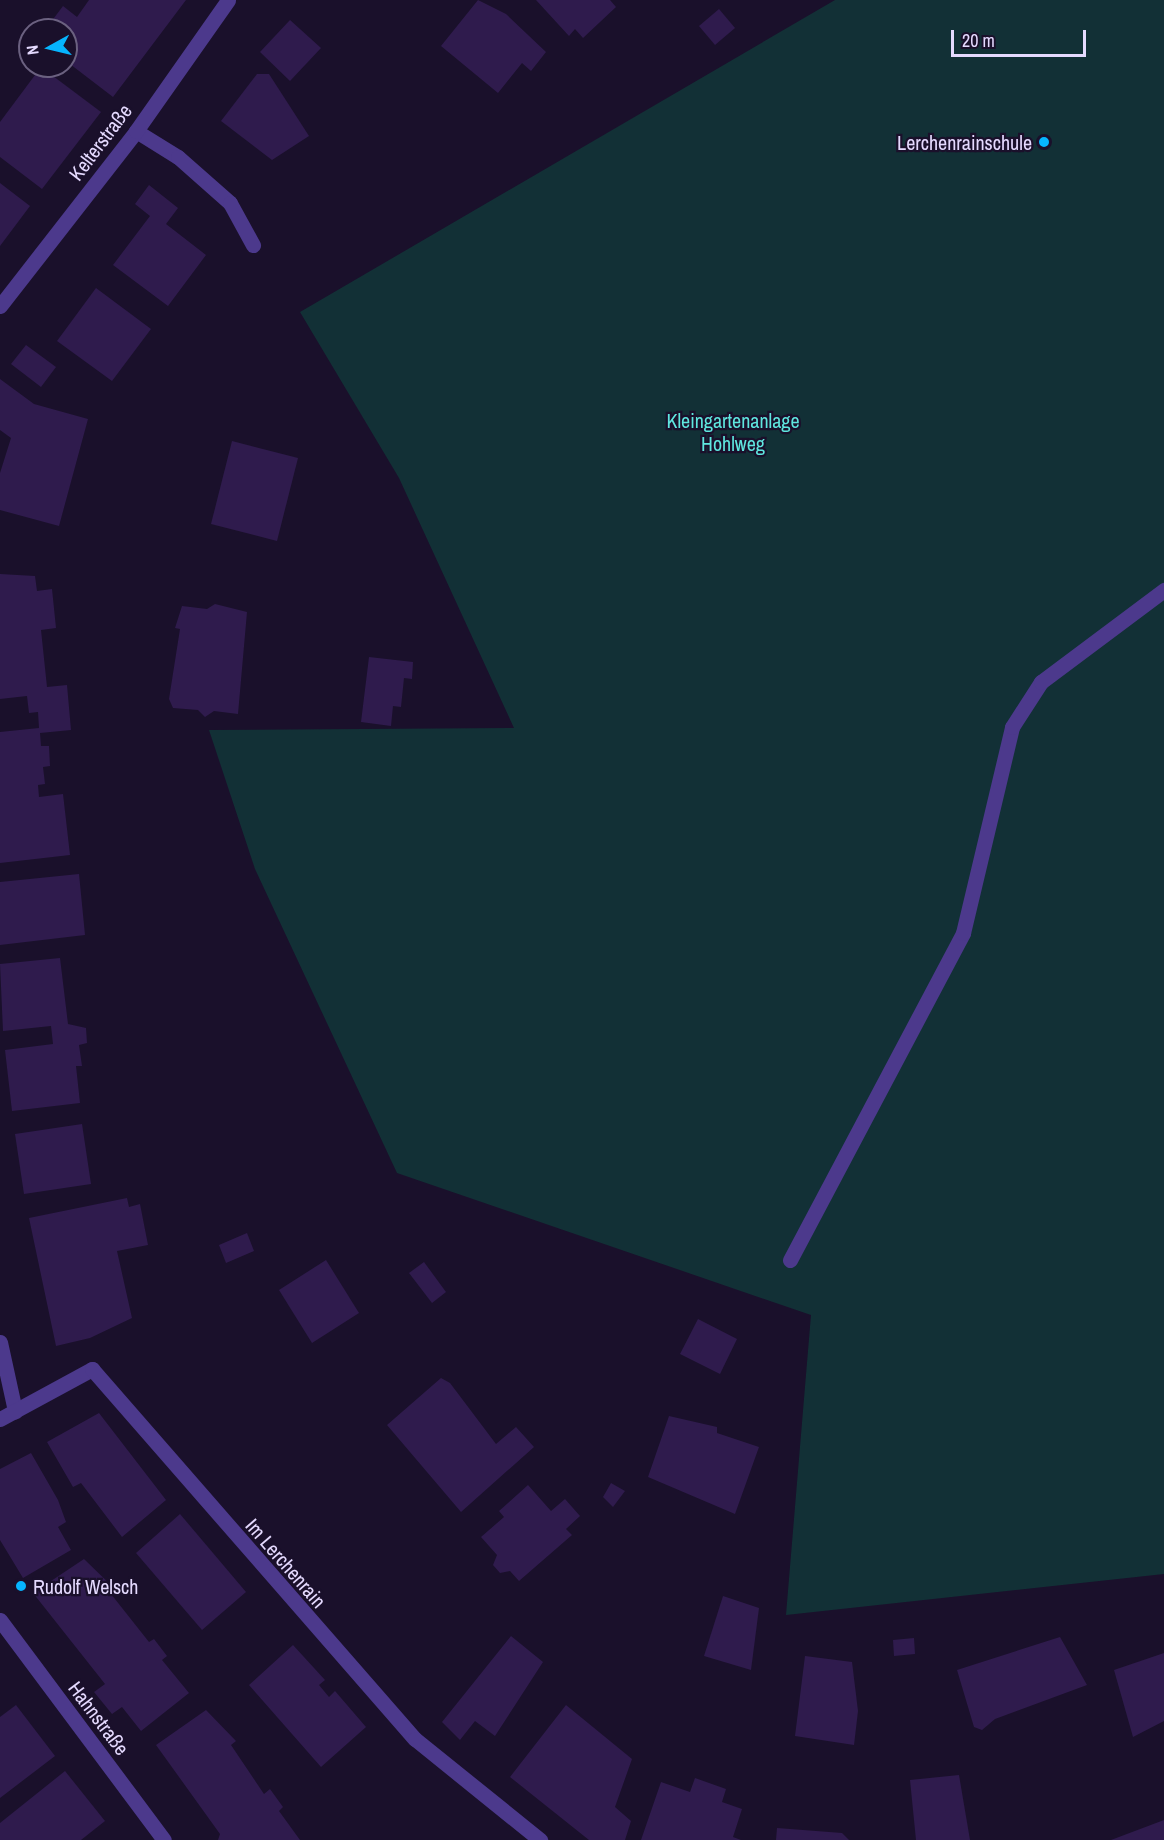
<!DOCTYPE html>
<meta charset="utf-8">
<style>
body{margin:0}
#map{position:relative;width:1164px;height:1840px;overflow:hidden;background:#1a102b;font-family:"Archivo Narrow",sans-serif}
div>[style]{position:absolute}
.green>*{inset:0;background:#123036}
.building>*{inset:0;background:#2f1b4d}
.service>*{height:15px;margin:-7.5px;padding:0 7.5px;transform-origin:7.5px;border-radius:7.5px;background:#4c398c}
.minor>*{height:15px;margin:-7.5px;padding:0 7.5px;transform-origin:7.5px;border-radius:7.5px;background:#4c398c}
.dots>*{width:16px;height:16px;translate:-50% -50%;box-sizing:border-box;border:3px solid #1a102b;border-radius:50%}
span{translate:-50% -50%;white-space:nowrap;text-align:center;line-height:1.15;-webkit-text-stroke:4.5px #1a102b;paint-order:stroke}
.street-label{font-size:20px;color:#e5daff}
.poi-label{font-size:20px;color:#e5daff}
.right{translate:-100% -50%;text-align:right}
.left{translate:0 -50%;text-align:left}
.park-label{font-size:20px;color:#5fe6df}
.north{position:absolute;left:18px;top:18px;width:60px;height:60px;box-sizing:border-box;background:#1a102b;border:2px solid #6b6180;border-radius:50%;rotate:262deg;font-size:16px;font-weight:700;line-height:24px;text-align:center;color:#e5daff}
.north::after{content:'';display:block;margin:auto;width:21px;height:27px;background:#06b5ff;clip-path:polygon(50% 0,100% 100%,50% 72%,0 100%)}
.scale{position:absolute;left:951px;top:30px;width:135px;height:27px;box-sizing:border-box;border:3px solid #e5daff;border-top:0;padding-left:8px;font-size:18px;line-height:21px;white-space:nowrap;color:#e5daff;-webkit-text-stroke:4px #1a102b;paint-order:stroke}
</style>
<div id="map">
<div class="green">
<div style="clip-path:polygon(835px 0,1164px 0,1164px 1574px,786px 1615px,811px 1315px,397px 1173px,255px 869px,209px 730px,514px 728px,399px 478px,300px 312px)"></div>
</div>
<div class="building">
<div style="clip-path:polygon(89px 0,186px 0,113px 97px,66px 61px,66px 30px,45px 30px,63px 6px,77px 17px)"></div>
<div style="clip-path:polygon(478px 0,506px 14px,546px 52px,531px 71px,522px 63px,498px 93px,441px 46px)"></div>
<div style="clip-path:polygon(536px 0,610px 0,616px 7px,583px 38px,575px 29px,569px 36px)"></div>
<div style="clip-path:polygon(719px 9px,735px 28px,715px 45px,699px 26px)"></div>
<div style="clip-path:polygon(290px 20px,321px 48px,290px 81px,260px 52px)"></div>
<div style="clip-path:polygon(41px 67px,101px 112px,42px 189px,0 157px,0 122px)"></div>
<div style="clip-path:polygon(257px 74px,269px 74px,309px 136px,272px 160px,221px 121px)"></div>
<div style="clip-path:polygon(0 183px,30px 206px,0 246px)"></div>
<div style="clip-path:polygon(149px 185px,178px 208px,166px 224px,206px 255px,168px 306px,113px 265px,150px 216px,135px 204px)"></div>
<div style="clip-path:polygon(96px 288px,151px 329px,112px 381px,57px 341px)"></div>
<div style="clip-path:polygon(26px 345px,56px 367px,41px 387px,11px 364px)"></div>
<div style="clip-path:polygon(0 379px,34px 404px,88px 419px,59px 526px,0 510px,0 473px,11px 438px,0 430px)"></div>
<div style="clip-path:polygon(232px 441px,298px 458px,277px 541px,211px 524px)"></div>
<div style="clip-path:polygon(0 574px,35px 576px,37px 591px,52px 589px,56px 628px,41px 630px,47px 687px,67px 685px,71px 730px,40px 733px,41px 746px,49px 746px,50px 766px,43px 767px,45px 784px,38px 785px,39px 797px,63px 794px,70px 855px,0 863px,0 732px,39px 728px,38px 712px,29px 713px,27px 696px,0 699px)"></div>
<div style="clip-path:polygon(215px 604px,247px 612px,238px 714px,214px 711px,205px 717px,198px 710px,173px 708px,169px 699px,180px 629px,175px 628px,182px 606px,207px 609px)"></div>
<div style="clip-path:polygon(369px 657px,413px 662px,412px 679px,404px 678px,401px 707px,393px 706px,391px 726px,361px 722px)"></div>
<div style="clip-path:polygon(79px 874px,85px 935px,0 945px,0 882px)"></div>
<div style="clip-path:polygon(60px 958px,68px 1024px,86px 1028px,87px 1043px,79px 1045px,82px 1066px,76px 1066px,80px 1103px,12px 1111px,5px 1050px,53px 1044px,51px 1026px,3px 1031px,0 964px)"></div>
<div style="clip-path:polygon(82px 1124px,91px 1184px,24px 1194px,15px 1134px)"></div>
<div style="clip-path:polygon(127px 1198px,129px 1207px,140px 1204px,148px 1245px,117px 1251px,132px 1318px,90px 1338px,56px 1346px,29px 1218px)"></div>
<div style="clip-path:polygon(247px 1233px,254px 1251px,226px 1263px,219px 1245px)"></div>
<div style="clip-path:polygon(326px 1260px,359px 1313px,312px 1343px,279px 1290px)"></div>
<div style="clip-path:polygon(424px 1262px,446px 1292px,432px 1303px,409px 1273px)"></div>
<div style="clip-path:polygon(698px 1319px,737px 1339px,720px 1374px,680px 1354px)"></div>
<div style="clip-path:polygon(441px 1378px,450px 1383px,496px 1444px,516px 1427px,534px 1447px,461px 1512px,387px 1425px)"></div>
<div style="clip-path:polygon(99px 1413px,166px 1500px,122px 1537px,81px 1483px,73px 1487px,47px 1442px)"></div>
<div style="clip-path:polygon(669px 1416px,717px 1427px,717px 1433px,759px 1447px,735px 1514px,648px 1477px)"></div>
<div style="clip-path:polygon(31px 1453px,58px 1500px,66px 1522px,58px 1527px,71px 1550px,23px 1578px,0 1540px,0 1469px)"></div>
<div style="clip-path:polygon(611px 1483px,625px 1491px,613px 1507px,603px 1497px)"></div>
<div style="clip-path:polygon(528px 1485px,551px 1511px,565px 1499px,580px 1516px,566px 1529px,572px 1535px,519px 1581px,510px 1571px,500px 1573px,493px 1565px,497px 1555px,481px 1537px,504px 1517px,499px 1511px)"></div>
<div style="clip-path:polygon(180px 1514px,246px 1592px,202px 1630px,136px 1553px)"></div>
<div style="clip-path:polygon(84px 1559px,116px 1590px,111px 1594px,149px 1642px,154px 1639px,167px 1656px,162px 1660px,189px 1693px,141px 1731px,122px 1707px,112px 1714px,94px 1692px,105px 1684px,33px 1593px)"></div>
<div style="clip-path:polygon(723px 1596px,759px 1608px,751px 1670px,704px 1656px)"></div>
<div style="clip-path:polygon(511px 1636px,543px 1662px,495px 1736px,475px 1721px,460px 1740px,442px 1722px)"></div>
<div style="clip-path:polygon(1060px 1637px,1087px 1685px,995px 1719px,982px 1730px,974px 1727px,957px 1670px)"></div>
<div style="clip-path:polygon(914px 1638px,915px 1654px,894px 1656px,893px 1640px)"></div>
<div style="clip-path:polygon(293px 1645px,325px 1680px,319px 1685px,329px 1697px,335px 1691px,366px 1727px,321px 1767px,249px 1685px)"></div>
<div style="clip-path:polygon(1164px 1653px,1164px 1721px,1133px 1737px,1114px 1670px)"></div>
<div style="clip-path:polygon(805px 1656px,852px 1662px,858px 1711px,854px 1745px,795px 1736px)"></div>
<div style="clip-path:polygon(16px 1705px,55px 1756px,0 1798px,0 1717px)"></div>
<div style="clip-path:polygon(566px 1705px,632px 1759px,615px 1807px,631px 1821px,625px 1840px,589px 1840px,510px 1777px)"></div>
<div style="clip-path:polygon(206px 1710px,236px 1741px,231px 1745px,264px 1794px,270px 1789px,283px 1807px,279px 1811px,300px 1840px,218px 1840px,220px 1834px,156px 1745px)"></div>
<div style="clip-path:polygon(65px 1771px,105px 1821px,81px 1840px,0 1840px,0 1823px)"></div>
<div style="clip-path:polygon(959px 1775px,970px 1840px,916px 1840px,910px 1780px)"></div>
<div style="clip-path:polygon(695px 1778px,726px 1789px,722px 1802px,742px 1809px,733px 1837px,741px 1840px,641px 1840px,661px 1782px,690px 1792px)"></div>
<div style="clip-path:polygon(1164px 1820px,1164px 1840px,1111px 1840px)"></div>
<div style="clip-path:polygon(777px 1828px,842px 1833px,849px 1840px,776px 1840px)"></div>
</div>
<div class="service">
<div style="left:136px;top:131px;width:49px;rotate:31.8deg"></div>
<div style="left:178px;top:157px;width:69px;rotate:41.5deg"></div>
<div style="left:230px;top:203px;width:48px;rotate:61.3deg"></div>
<div style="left:790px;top:1260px;width:370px;rotate:-62.1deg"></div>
<div style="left:963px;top:933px;width:212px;rotate:-76.6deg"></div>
<div style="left:1012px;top:727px;width:54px;rotate:-57.2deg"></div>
<div style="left:1041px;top:682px;width:154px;rotate:-36.8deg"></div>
</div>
<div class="minor">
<div style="left:0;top:306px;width:222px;rotate:-52.1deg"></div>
<div style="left:136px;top:131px;width:160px;rotate:-54.9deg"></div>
<div style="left:0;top:1342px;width:71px;rotate:77.7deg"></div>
<div style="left:0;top:1419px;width:105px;rotate:-28.5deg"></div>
<div style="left:92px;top:1369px;width:491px;rotate:48.9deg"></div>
<div style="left:415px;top:1739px;width:161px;rotate:38.9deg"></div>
<div style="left:0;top:1620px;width:274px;rotate:53.3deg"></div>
</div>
<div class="dots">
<div style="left:1044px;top:142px;background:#06b5ff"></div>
<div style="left:21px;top:1586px;background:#06b5ff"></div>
</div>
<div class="street-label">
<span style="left:100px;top:142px;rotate:-53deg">Kelterstraße</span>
<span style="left:286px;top:1563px;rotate:49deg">Im Lerchenrain</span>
<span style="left:99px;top:1718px;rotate:53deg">Hahnstraße</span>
</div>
<div class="poi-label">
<span class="right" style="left:1032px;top:142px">Lerchenrainschule</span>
<span class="left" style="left:33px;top:1586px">Rudolf Welsch</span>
</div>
<div class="park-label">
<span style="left:733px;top:432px">Kleingartenanlage<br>Hohlweg</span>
</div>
<div class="north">N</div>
<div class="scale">20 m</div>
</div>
